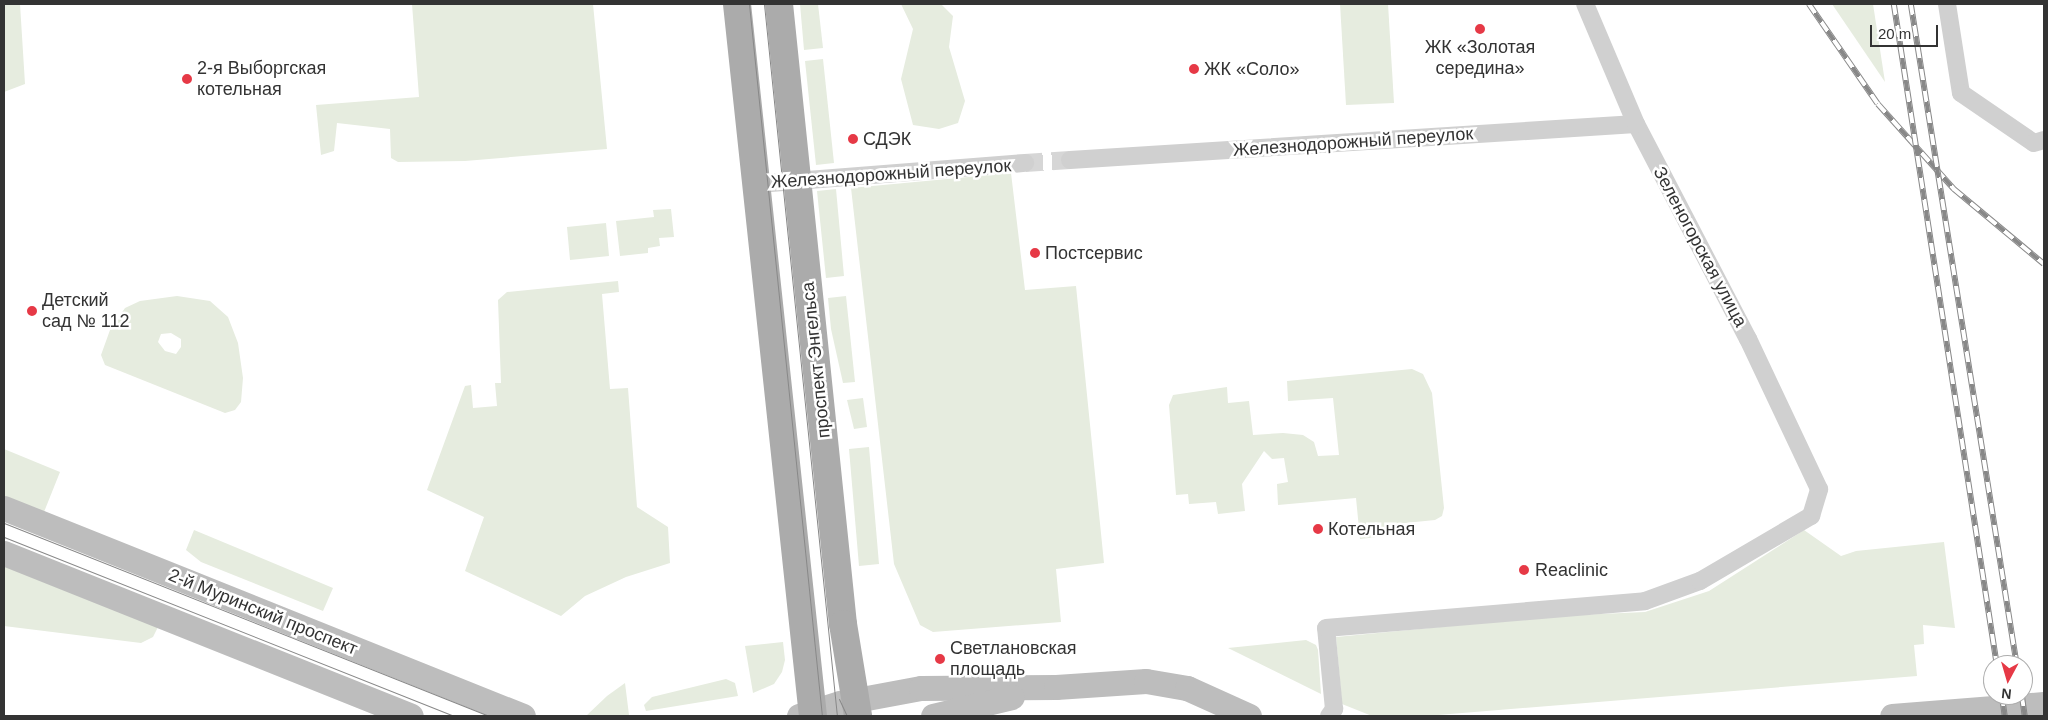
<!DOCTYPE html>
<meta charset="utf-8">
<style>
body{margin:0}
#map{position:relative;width:2048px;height:720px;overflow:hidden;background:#fff;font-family:Arial,sans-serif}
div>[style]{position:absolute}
.green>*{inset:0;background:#e6ecdf}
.street-tunnel>*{height:18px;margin-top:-9px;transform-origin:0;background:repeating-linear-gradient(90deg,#d6d6d6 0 18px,transparent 0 27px)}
.street>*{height:18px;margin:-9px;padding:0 9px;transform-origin:9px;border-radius:9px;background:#d0d0d0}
.secondary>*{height:25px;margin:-12.5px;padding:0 12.5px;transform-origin:12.5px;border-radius:12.5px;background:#bdbdbd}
.primary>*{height:28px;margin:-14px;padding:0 14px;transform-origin:14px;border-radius:14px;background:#ababab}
.tram>*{height:1px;margin:-0.5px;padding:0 0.5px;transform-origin:0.5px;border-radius:0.5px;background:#888}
.rail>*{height:5.5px;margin-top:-2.75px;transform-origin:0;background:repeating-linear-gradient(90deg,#fff 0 11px,#888 0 22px);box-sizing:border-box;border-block:1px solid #888}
.dots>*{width:14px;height:14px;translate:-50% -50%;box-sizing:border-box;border:2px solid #fff;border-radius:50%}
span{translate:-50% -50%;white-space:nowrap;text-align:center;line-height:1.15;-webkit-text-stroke:5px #fff;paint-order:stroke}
.poi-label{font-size:18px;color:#333}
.left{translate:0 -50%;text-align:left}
.street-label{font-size:18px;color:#333}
.frame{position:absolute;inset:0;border:5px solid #333;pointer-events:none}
.north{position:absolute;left:1983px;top:655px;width:50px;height:50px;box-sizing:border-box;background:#fff;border:1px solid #adadad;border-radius:50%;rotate:186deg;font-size:14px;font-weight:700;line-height:20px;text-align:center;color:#333}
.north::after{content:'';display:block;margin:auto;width:18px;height:22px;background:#e63946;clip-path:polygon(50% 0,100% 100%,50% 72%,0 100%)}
.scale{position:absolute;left:1870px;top:25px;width:68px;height:22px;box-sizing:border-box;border:2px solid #333;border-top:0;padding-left:6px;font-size:15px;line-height:18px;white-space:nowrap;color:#333;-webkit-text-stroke:4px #fff;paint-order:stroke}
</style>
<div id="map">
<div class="green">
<div style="clip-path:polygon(4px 4px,20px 4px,25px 84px,4px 92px)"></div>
<div style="clip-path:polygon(412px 4px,593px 4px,607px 149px,465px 161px,398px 162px,391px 158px,390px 129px,337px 123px,334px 151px,321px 155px,316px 105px,419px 97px)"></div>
<div style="clip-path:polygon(800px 4px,818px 4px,823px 48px,804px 50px)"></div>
<div style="clip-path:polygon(901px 4px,941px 4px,953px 16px,949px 47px,965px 101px,958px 123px,939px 129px,913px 125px,901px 79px,913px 29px)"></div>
<div style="clip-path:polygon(1340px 4px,1388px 4px,1394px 103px,1346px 105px)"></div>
<div style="clip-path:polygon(1832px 4px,1873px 4px,1885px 82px)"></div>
<div style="clip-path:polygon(823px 59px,834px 163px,816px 165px,805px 61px)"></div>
<div style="clip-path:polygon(1011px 173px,1025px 290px,1076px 286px,1104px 563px,1056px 569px,1061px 622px,933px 632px,920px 625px,894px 564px,851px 188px)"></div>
<div style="clip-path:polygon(836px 189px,844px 276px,826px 278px,817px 191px)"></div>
<div style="clip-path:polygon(671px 209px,674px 237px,659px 238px,660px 246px,648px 248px,648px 253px,620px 256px,616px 221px,654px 217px,653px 210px)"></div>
<div style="clip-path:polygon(606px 223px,609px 256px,570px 260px,567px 227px)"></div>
<div style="clip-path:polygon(618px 281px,619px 292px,602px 294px,610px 389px,628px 388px,637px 507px,668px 527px,670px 563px,626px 577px,585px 596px,561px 616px,465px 571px,484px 517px,427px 490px,465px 386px,471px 385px,473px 408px,497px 406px,495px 383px,501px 383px,498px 300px,507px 292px)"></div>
<div style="clip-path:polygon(evenodd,177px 296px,210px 301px,228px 317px,238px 343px,243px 378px,241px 402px,235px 410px,225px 413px,105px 365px,101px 355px,110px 330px,125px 308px,140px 301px,177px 296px,171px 333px,181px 339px,181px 347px,176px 354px,165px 351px,158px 342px,161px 334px,171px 333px)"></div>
<div style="clip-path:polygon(846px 296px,855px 382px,843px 383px,831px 329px,828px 298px)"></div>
<div style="clip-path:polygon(1412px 369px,1423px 374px,1432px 393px,1444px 508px,1442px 516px,1435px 520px,1395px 524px,1386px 536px,1360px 539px,1356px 498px,1278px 505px,1277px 484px,1288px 482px,1284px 458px,1272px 459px,1264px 451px,1242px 484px,1245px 511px,1218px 514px,1216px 502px,1189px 504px,1188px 494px,1176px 495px,1169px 405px,1173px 395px,1227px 387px,1228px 403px,1249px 401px,1253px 435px,1283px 433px,1303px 435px,1314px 442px,1318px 456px,1339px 455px,1333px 398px,1288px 401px,1287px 381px)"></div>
<div style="clip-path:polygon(863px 398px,867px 427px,854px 429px,847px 400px)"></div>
<div style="clip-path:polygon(869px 447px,879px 564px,859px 566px,849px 449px)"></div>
<div style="clip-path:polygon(4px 449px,60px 472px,44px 512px,4px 496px)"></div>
<div style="clip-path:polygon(194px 530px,333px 588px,323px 611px,201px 562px,186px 550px)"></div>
<div style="clip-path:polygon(1804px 530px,1841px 556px,1856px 551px,1944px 542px,1955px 628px,1923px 625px,1924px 644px,1914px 645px,1917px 676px,1426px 716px,1372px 716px,1342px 704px,1336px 637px,1556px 616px,1645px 612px,1709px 591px)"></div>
<div style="clip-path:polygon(4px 565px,158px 627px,153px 637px,141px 643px,4px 626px)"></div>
<div style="clip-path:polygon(1306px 640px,1316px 645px,1318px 650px,1321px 694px,1228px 648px)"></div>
<div style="clip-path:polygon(783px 642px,785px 660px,782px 672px,774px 684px,753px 693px,745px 646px)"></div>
<div style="clip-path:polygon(726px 679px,735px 683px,738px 696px,646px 711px,644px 705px,652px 697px)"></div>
<div style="clip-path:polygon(625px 683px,629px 715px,586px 716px,607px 696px)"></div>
</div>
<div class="street-tunnel">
<div style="left:1025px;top:163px;width:45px;rotate:-3.8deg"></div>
</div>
<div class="street">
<div style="left:1947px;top:4px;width:90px;rotate:81.1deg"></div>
<div style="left:1961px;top:93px;width:88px;rotate:34.4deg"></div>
<div style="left:2034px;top:143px;width:10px;rotate:-17deg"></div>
<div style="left:1070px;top:160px;width:567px;rotate:-3.64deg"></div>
<div style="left:757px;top:184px;width:269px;rotate:-4.5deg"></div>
<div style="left:1329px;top:716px;width:9px;rotate:-54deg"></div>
<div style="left:1334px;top:709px;width:81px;rotate:-95.6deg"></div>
<div style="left:1326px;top:628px;width:320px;rotate:-4.8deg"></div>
<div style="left:1645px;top:601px;width:59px;rotate:-20deg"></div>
<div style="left:1700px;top:581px;width:129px;rotate:-30.4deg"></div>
<div style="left:1811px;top:516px;width:28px;rotate:-73deg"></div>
<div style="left:1819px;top:489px;width:166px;rotate:-115.3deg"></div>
<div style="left:1748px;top:339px;width:242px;rotate:-117.5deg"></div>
<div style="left:1636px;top:124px;width:130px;rotate:-113deg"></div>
</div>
<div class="secondary">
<div style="left:4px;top:508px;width:559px;rotate:21.84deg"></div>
<div style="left:4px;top:553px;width:438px;rotate:21.8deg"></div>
<div style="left:799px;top:716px;width:43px;rotate:-17.6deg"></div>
<div style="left:840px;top:703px;width:82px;rotate:-10.5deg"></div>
<div style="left:921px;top:688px;width:135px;rotate:-0.4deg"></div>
<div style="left:1056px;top:687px;width:90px;rotate:-3.8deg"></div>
<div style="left:1146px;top:681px;width:42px;rotate:9.7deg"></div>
<div style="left:1187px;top:688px;width:68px;rotate:24.3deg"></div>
<div style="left:933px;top:716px;width:81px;rotate:-13.5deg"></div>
<div style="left:1892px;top:716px;width:152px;rotate:-4.5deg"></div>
</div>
<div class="primary">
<div style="left:737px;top:4px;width:716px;rotate:83.91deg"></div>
<div style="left:779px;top:4px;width:623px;rotate:84.11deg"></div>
<div style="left:843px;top:624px;width:93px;rotate:80.7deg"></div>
</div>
<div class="tram">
<div style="left:749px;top:4px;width:716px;rotate:84.15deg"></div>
<div style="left:764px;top:4px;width:716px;rotate:84.15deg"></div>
<div style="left:4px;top:523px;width:522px;rotate:21.7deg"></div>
<div style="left:4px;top:537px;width:483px;rotate:21.7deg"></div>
<div style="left:839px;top:699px;width:19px;rotate:65deg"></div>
</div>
<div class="rail">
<div style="left:1809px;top:4px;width:121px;rotate:55.4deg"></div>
<div style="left:1878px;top:104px;width:114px;rotate:48.2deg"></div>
<div style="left:1954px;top:189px;width:117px;rotate:39.8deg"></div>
<div style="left:1894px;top:4px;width:669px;rotate:81.14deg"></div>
<div style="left:1911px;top:4px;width:669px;rotate:80.89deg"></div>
<div style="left:2002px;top:695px;width:21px;rotate:82deg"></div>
<div style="left:2022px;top:695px;width:21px;rotate:82deg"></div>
</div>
<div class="dots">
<div style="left:1480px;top:29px;background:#e63946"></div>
<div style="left:1194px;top:69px;background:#e63946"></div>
<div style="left:187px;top:79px;background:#e63946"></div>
<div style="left:853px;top:139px;background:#e63946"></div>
<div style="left:1035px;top:253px;background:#e63946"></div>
<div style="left:32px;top:311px;background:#e63946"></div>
<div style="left:1318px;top:529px;background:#e63946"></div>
<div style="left:1524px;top:570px;background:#e63946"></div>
<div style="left:940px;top:659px;background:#e63946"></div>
</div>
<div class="poi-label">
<span style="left:1480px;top:58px">ЖК «Золотая<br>середина»</span>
<span class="left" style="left:197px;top:79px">2-я Выборгская<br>котельная</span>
<span class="left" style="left:1204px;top:69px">ЖК «Соло»</span>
<span class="left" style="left:863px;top:139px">СДЭК</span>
<span class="left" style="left:1045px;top:253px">Постсервис</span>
<span class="left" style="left:42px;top:311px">Детский<br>сад № 112</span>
<span class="left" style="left:1328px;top:529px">Котельная</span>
<span class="left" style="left:1535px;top:570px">Reaclinic</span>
<span class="left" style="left:950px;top:659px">Светлановская<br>площадь</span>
</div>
<div class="street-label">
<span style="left:1353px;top:142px;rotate:-4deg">Железнодорожный переулок</span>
<span style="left:891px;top:174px;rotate:-4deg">Железнодорожный переулок</span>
<span style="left:1700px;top:247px;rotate:62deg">Зеленогорская улица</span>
<span style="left:816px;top:360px;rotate:-96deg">проспект Энгельса</span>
<span style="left:263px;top:612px;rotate:22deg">2-й Муринский проспект</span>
</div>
<div class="frame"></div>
<div class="north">N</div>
<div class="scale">20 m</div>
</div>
